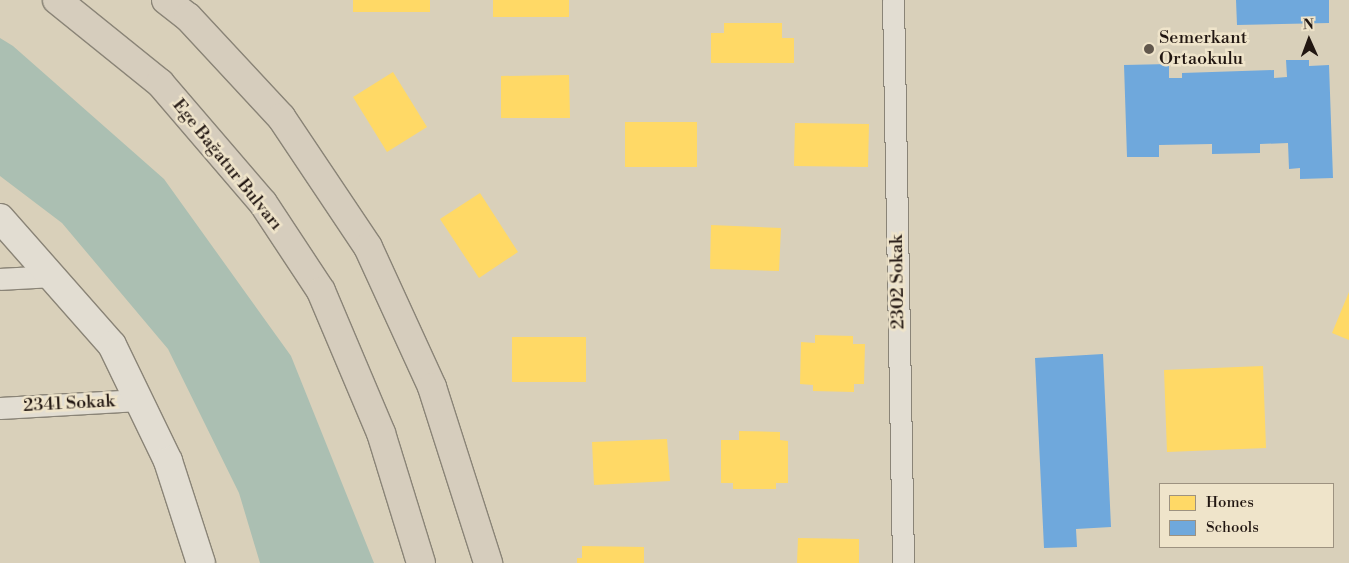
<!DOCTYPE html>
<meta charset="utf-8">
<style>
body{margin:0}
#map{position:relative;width:1349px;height:563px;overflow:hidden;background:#d9d0ba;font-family:"Libre Bodoni",serif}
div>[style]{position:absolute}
.water>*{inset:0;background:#abbfb2}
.homes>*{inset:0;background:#ffd966}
.schools>*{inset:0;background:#6fa8dc}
.roads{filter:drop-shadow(1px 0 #8a8477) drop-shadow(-1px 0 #8a8477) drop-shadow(0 1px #8a8477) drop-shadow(0 -1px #8a8477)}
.minor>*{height:21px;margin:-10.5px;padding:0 10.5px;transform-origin:10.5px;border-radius:10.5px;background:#e2ddd2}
.tertiary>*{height:28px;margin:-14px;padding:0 14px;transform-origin:14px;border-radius:14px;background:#e2ddd2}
.primary>*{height:28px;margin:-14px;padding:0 14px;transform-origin:14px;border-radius:14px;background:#d6cdbd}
.dots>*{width:14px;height:14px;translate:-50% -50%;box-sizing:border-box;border:2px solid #efe4ca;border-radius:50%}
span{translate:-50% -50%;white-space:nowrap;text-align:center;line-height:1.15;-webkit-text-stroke:5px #efe4ca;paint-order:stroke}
.poi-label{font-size:18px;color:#211611}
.left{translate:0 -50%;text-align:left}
.street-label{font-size:18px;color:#211611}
.legend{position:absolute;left:1159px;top:483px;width:175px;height:65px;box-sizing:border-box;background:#efe4ca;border:1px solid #9d9280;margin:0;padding:6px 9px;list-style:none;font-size:15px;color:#211611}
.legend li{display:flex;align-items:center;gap:10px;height:25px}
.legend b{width:25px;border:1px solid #9d9280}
.north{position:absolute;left:1284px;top:15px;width:50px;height:50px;-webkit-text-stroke:4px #efe4ca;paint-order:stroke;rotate:358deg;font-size:14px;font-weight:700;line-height:20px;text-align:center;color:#211611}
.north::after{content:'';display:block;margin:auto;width:18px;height:22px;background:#211611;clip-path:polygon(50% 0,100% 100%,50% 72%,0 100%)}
</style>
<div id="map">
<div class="water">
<div style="clip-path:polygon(0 38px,13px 46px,164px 179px,291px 356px,374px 563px,260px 563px,239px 493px,168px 349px,62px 223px,0 176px)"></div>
</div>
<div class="homes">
<div style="clip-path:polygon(353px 0,430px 0,430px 12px,353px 12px)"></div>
<div style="clip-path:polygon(493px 0,569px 0,569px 17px,493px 17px)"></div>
<div style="clip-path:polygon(724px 23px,782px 23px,782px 38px,794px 38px,794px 63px,711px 63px,711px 33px,724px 33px)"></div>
<div style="clip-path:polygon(393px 72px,427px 127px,387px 152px,353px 97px)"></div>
<div style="clip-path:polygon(569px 75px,570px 118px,501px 118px,501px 76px)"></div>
<div style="clip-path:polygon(625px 122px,697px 122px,697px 167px,625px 167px)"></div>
<div style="clip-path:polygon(795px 123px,869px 124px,868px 167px,794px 166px)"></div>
<div style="clip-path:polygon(480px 193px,518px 252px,479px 278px,440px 219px)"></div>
<div style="clip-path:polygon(711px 225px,781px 228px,779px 271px,710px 269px)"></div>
<div style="clip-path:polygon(1349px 292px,1349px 340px,1332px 333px)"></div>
<div style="clip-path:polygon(815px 335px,853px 336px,853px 344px,865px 344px,864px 384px,854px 384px,854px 392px,813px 391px,813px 385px,800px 384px,801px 342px,815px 343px)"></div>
<div style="clip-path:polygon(512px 337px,586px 337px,586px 382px,512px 382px)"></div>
<div style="clip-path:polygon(1263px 366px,1266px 448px,1167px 452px,1164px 370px)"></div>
<div style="clip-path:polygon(739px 431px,780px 432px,780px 440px,788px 441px,788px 483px,776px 483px,776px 489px,733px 489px,733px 483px,721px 483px,721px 440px,739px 440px)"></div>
<div style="clip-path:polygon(667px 439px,670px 481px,594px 485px,592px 442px)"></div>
<div style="clip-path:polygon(798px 538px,859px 539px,859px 563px,797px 563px)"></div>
<div style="clip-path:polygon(582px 546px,644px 547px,644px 563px,577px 563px,577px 558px,582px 558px)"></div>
</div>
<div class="schools">
<div style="clip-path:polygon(1236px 0,1329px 0,1329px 23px,1237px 25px)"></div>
<div style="clip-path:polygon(1286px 60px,1309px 60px,1309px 66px,1329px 65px,1333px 178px,1300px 179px,1300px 168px,1289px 169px,1288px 143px,1260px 144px,1260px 153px,1212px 154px,1212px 144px,1159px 145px,1159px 157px,1127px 157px,1124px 65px,1169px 64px,1169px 78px,1182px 78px,1182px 73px,1274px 70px,1274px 78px,1287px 77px)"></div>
<div style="clip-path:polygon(1103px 354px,1111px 527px,1076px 529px,1077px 547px,1044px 548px,1035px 358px)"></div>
</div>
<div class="roads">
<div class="minor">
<div style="left:893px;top:0;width:563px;rotate:88.98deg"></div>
<div style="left:0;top:279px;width:52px;rotate:-3.3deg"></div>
<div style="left:0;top:408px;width:139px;rotate:-3.3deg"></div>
</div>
<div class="tertiary">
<div style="left:0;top:218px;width:169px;rotate:48.6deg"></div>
<div style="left:112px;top:345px;width:129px;rotate:64.2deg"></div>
<div style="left:168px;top:461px;width:107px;rotate:72.1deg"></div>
</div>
<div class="primary">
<div style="left:57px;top:0;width:132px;rotate:38.9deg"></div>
<div style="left:160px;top:83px;width:158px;rotate:49.4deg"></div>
<div style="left:263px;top:203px;width:105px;rotate:56.6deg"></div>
<div style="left:321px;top:291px;width:154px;rotate:67.1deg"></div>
<div style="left:381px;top:433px;width:136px;rotate:72.9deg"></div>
<div style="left:166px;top:0;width:28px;rotate:38deg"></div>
<div style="left:188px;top:17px;width:137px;rotate:47.1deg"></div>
<div style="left:281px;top:117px;width:156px;rotate:56.2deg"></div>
<div style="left:368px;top:247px;width:154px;rotate:65.4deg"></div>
<div style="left:432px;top:387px;width:185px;rotate:72.3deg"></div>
</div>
</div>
<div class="dots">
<div style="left:1149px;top:49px;background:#61574c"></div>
</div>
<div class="poi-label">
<span class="left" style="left:1159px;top:49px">Semerkant<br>Ortaokulu</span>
</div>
<div class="street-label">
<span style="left:227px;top:165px;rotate:51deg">Ege Bağatur Bulvarı</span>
<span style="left:898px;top:282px;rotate:-91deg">2302 Sokak</span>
<span style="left:69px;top:404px;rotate:-3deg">2341 Sokak</span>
</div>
<ul class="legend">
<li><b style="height:14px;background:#ffd966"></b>Homes</li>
<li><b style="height:14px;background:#6fa8dc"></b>Schools</li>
</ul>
<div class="north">N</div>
</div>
